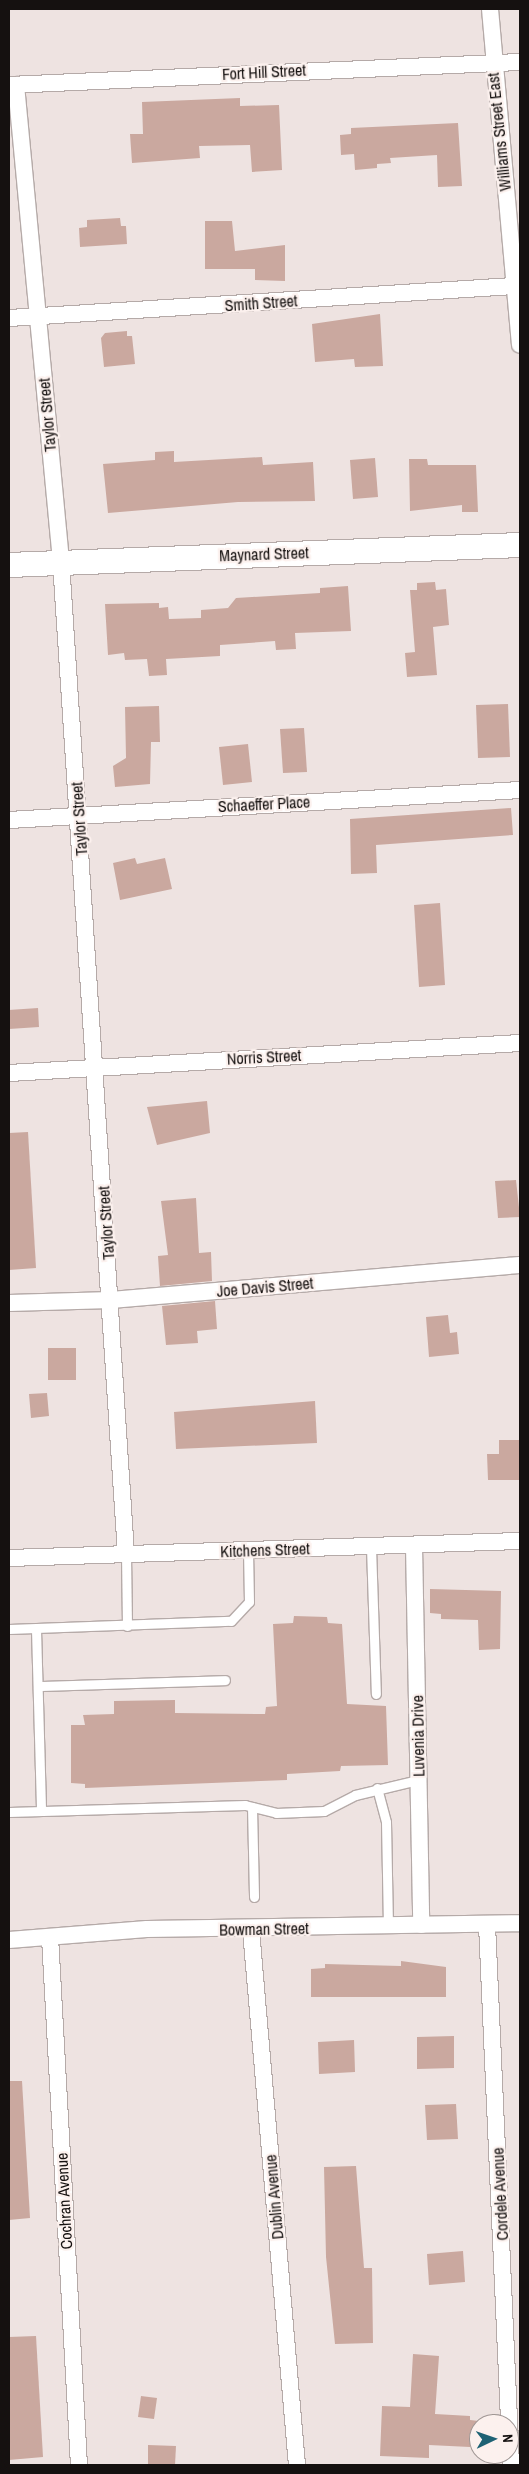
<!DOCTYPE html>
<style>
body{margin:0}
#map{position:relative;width:529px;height:2474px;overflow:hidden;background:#eee3e1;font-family:"Archivo Narrow",sans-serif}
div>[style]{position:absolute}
.building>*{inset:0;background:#caa89f}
.roads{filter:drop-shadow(1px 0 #b5aaa8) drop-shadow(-1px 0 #b5aaa8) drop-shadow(0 1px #b5aaa8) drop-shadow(0 -1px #b5aaa8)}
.lane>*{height:9px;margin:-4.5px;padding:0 4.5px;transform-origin:4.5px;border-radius:4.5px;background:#fff}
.street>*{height:16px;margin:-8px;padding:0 8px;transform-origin:8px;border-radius:8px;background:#fff}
.secondary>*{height:24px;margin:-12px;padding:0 12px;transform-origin:12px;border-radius:12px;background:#fff}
span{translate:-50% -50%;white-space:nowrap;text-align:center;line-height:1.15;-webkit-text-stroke:4.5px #fcf1ee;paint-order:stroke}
.street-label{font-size:16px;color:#151110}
.frame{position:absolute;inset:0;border:10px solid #151110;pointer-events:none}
.north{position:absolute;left:469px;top:2414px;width:50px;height:50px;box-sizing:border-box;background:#fcf1ee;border:1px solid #a09795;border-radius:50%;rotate:87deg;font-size:14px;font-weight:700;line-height:20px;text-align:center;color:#151110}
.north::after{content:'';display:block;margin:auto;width:18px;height:22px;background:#1e6274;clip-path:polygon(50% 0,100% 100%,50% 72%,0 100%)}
</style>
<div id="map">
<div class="building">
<div style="clip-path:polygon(240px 98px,240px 106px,279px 105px,282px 170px,252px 172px,250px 145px,199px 146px,200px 158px,132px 163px,130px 134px,143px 134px,142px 102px)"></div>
<div style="clip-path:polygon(458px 123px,462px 186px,438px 187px,437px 155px,390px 158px,391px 163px,377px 164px,377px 168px,355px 170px,354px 154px,341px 155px,340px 135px,351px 134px,351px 128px)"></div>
<div style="clip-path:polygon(120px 218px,121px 226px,126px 226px,127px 244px,80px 247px,79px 228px,87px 227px,87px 220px)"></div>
<div style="clip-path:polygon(205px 221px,232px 221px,235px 251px,285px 245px,285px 281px,255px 280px,255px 269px,205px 269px)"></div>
<div style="clip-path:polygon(380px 314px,383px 366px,355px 367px,354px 359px,315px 362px,312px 324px)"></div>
<div style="clip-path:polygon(127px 331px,127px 336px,132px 336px,135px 364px,104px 367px,101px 338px,105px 333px)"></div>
<div style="clip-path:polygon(174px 451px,174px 462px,262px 457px,263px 465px,313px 462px,315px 501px,238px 502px,108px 513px,103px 464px,155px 460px,155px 452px)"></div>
<div style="clip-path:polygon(375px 458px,378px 497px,353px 499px,350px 460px)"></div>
<div style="clip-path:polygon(409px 459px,427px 459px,428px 465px,476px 465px,478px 512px,462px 512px,462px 505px,410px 511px)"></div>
<div style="clip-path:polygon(435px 582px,436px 590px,446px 589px,449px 625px,433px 627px,437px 675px,407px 677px,405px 653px,415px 652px,410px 590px,417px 590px,417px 583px)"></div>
<div style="clip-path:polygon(348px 586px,351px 631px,295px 633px,296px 649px,276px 650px,275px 641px,220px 645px,220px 656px,166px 659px,167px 675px,149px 676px,147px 659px,125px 660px,124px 653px,108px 655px,105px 604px,159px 603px,159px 608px,168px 607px,169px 619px,201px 618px,201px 610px,228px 608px,236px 598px,320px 593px,320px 588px)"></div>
<div style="clip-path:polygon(508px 704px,510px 757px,478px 758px,476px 705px)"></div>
<div style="clip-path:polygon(159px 706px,160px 742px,151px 742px,150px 784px,115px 787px,113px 766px,126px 758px,125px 707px)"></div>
<div style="clip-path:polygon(304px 728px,307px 772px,283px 773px,280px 729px)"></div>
<div style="clip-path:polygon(248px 744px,252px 782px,223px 785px,219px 747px)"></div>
<div style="clip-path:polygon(511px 808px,513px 835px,376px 845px,377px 873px,351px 874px,350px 819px)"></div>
<div style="clip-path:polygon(135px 858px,137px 864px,165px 858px,172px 889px,120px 900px,113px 863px)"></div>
<div style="clip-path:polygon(440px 903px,445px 985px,419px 987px,414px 905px)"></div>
<div style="clip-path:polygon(38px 1008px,39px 1027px,9px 1029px,9px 1010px)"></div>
<div style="clip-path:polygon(207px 1101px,210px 1133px,157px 1145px,147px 1107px)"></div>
<div style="clip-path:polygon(28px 1132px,36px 1268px,9px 1270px,9px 1133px)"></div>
<div style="clip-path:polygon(516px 1180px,520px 1217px,498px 1218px,495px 1181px)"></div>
<div style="clip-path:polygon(196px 1198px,199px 1253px,211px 1252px,212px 1281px,160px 1286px,158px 1256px,168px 1255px,161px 1201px)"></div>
<div style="clip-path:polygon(215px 1301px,217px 1329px,197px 1331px,198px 1343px,166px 1345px,162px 1306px)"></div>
<div style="clip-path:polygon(448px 1315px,450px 1333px,457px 1332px,459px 1354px,429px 1357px,426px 1317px)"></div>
<div style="clip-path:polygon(48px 1348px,76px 1348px,76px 1380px,48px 1380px)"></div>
<div style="clip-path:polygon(47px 1393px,49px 1416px,31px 1418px,29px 1394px)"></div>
<div style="clip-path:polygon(315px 1401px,317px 1443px,176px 1449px,174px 1412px)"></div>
<div style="clip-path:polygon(499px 1440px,520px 1440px,520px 1480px,488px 1480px,487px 1454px,499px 1454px)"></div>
<div style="clip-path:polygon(430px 1589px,501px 1591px,500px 1649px,479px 1650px,478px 1620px,441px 1619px,441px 1614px,430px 1613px)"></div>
<div style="clip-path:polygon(294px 1616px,327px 1617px,328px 1623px,342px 1624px,347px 1704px,386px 1706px,388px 1765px,341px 1766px,340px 1771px,287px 1774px,287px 1780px,85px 1788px,85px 1784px,71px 1783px,71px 1725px,85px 1725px,83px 1715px,114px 1714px,114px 1701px,175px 1700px,175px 1713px,265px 1714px,266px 1707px,277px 1706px,273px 1624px,293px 1623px)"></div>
<div style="clip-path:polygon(401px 1961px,446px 1967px,446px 1997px,311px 1997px,311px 1969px,325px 1968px,325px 1964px,401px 1966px)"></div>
<div style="clip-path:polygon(454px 2036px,454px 2068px,417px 2069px,417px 2037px)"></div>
<div style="clip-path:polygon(354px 2040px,355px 2072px,319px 2074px,318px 2042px)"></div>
<div style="clip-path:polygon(9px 2081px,22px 2081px,30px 2218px,9px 2220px)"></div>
<div style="clip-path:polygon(456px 2104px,458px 2139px,427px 2140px,425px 2105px)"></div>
<div style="clip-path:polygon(356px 2166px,364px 2268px,372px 2268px,373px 2343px,335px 2344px,326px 2257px,324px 2167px)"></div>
<div style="clip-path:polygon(463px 2251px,465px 2282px,429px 2285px,427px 2254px)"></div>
<div style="clip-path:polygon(36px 2336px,43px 2457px,9px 2460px,9px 2337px)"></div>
<div style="clip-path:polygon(413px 2354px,439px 2356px,435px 2414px,470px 2416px,470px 2420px,479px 2421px,478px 2440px,470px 2440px,470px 2447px,429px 2445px,429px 2458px,380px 2456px,382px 2406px,410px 2407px)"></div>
<div style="clip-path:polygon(141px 2396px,157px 2398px,154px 2419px,138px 2417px)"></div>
<div style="clip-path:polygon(148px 2445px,176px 2446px,175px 2465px,148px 2465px)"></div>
</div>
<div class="roads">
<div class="lane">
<div style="left:371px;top:1547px;width:147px;rotate:88.1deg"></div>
<div style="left:126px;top:1554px;width:72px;rotate:89.2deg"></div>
<div style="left:9px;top:1629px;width:222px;rotate:-2.1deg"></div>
<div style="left:231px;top:1621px;width:26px;rotate:-47deg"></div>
<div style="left:249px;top:1602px;width:51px;rotate:-91.1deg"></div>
<div style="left:36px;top:1629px;width:182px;rotate:88.4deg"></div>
<div style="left:38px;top:1686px;width:187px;rotate:-1.8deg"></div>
<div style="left:377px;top:1788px;width:35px;rotate:75deg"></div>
<div style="left:386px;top:1822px;width:104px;rotate:88.9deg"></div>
<div style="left:252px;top:1807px;width:90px;rotate:88.7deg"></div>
<div style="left:9px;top:1812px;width:236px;rotate:-1.7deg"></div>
<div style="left:245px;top:1805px;width:32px;rotate:14deg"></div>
<div style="left:276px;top:1813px;width:48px;rotate:-2.4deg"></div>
<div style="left:324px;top:1811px;width:35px;rotate:-27deg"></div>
<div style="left:355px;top:1795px;width:65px;rotate:-13.4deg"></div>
</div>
<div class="street">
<div style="left:490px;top:9px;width:337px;rotate:84.9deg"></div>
<div style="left:9px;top:85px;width:512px;rotate:-2.58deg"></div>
<div style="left:16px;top:85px;width:479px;rotate:84.6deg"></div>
<div style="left:61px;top:562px;width:994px;rotate:86.25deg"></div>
<div style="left:9px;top:318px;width:506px;rotate:-3.63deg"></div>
<div style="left:9px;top:820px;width:512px;rotate:-3.36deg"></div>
<div style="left:9px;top:1073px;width:512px;rotate:-3.36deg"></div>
<div style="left:9px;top:1303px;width:102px;rotate:-1.7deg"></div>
<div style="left:111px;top:1300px;width:410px;rotate:-4.9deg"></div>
<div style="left:414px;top:1546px;width:379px;rotate:88.9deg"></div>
<div style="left:9px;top:1558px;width:511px;rotate:-1.91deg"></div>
<div style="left:487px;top:1924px;width:542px;rotate:87.46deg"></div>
<div style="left:251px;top:1930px;width:537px;rotate:85.09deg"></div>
<div style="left:50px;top:1937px;width:529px;rotate:86.86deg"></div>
<div style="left:9px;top:1940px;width:138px;rotate:-4.6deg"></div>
<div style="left:147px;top:1929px;width:373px;rotate:-0.9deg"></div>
</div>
<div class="secondary">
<div style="left:9px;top:565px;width:511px;rotate:-2.24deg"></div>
</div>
</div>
<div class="street-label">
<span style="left:264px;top:72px;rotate:-3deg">Fort Hill Street</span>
<span style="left:499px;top:132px;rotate:-96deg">Williams Street East</span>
<span style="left:261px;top:303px;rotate:-4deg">Smith Street</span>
<span style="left:47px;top:415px;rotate:-95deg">Taylor Street</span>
<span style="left:264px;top:554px;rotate:-2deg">Maynard Street</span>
<span style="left:264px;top:804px;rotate:-3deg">Schaeffer Place</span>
<span style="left:79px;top:819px;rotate:-94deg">Taylor Street</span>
<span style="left:264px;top:1057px;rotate:-3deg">Norris Street</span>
<span style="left:106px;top:1223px;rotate:-94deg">Taylor Street</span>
<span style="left:265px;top:1287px;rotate:-5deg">Joe Davis Street</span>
<span style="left:265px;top:1550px;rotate:-2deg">Kitchens Street</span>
<span style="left:418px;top:1736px;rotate:-91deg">Luvenia Drive</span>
<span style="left:264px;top:1929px;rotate:-1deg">Bowman Street</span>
<span style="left:500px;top:2194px;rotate:-93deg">Cordele Avenue</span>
<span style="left:274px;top:2197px;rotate:-95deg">Dublin Avenue</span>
<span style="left:64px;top:2201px;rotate:-93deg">Cochran Avenue</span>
</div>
<div class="frame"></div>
<div class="north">N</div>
</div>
